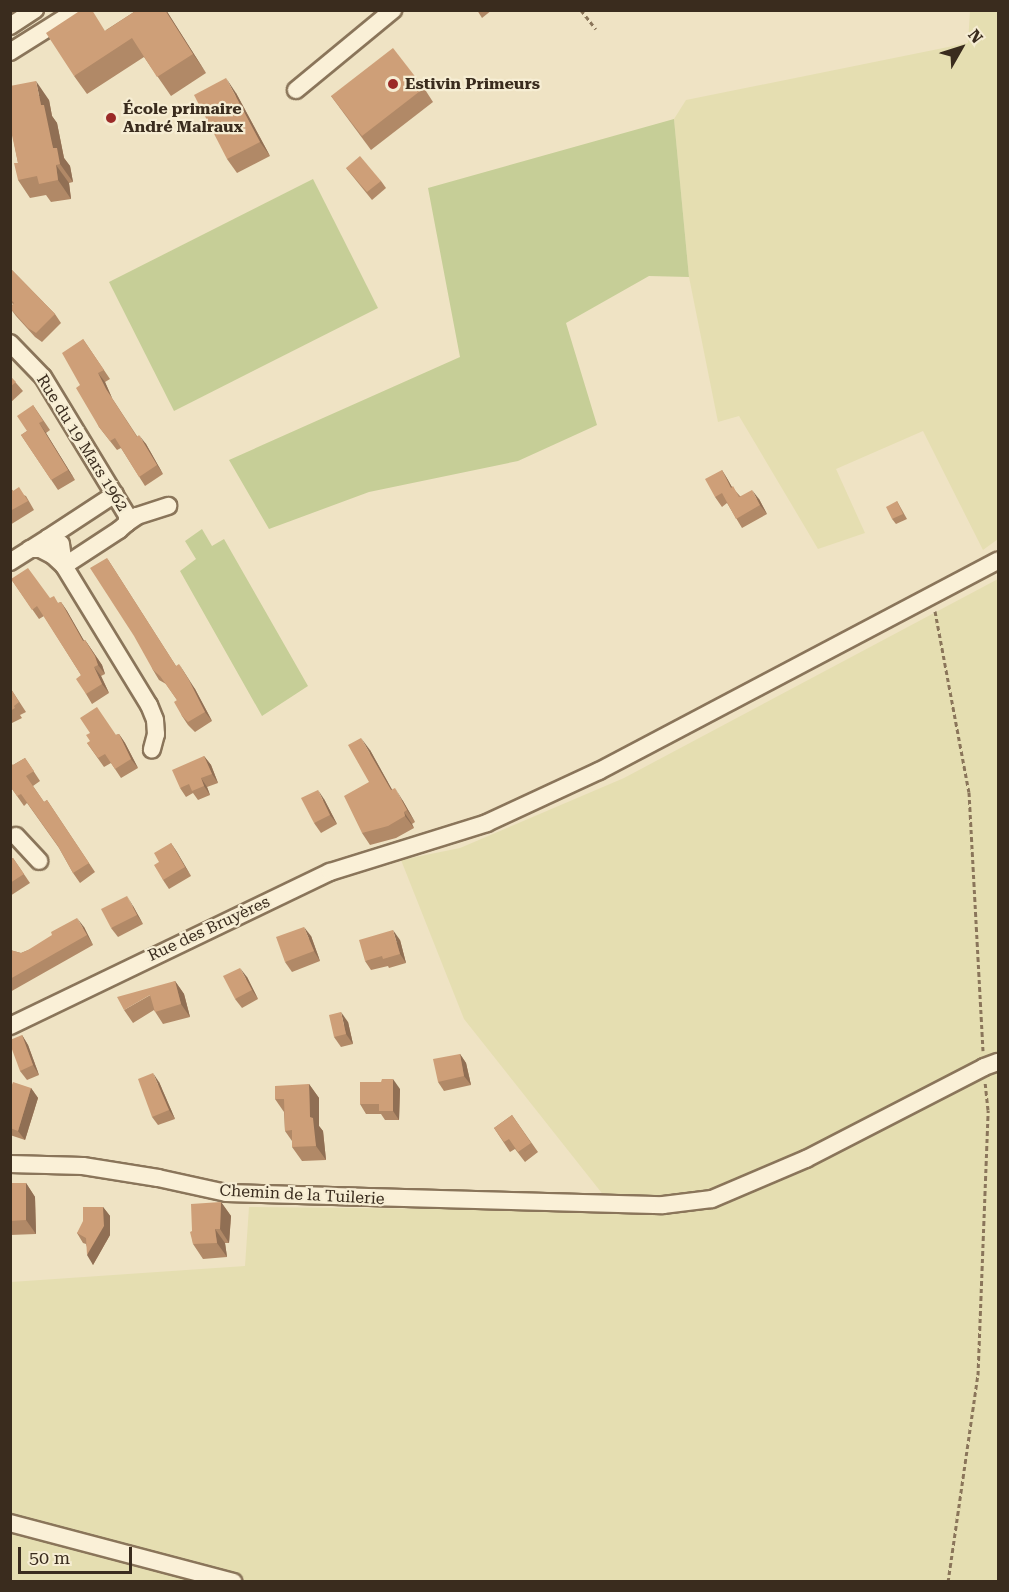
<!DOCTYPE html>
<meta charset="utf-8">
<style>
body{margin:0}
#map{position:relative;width:1009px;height:1592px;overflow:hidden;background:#efe3c4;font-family:"Roboto Serif",serif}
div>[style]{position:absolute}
.farmland>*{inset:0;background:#e5deb1}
.green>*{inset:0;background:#c6ce97}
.path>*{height:3px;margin-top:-1.5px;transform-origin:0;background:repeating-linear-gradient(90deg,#8a755a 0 4.5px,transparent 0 7.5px)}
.roads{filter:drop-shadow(2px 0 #8a755a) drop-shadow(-2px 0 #8a755a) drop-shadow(0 2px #8a755a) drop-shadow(0 -2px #8a755a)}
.minor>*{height:16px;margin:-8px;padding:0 8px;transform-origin:8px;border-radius:8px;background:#faf0d7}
.wall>*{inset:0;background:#b18967}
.shaded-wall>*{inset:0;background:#906f54}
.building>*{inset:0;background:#ce9f78}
.dots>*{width:16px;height:16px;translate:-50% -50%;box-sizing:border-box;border:3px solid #f6edd3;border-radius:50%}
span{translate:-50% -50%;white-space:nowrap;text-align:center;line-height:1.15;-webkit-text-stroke:4.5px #f6edd3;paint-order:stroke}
.poi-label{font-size:16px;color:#3a2c1e;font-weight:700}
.left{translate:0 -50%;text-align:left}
.street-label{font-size:16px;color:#3a2c1e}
.frame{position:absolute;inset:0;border:12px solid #3a2c1e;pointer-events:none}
.north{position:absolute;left:931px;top:18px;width:60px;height:60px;-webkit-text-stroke:4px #f6edd3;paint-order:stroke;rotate:51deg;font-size:16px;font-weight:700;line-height:24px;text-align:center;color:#3a2c1e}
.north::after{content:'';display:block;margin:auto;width:21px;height:27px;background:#3a2c1e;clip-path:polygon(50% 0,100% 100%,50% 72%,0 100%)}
.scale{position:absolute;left:18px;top:1547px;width:114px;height:27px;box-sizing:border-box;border:3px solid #3a2c1e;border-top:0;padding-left:8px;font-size:18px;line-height:21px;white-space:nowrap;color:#3a2c1e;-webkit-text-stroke:4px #f6edd3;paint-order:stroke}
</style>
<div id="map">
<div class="farmland">
<div style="clip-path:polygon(970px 11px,998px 11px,998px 539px,983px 550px,923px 431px,836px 469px,865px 533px,818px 549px,739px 416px,718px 422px,689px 277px,674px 119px,686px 100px,968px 43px)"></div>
<div style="clip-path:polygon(998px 579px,998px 1581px,11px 1582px,11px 1282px,245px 1266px,249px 1207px,616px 1211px,464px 1019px,401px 860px,460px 848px,624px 778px)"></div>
</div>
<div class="green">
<div style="clip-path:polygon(674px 119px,689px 277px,649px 276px,566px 323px,597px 425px,518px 461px,369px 492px,269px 529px,229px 460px,460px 357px,428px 188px)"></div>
<div style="clip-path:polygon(313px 179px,378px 308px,174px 411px,109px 282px)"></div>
<div style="clip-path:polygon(202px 529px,212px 546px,224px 539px,308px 686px,262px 716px,180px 571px,196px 559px,185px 541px)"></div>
</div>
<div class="path">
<div style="left:581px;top:10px;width:24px;rotate:52deg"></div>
<div style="left:935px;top:611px;width:184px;rotate:79.4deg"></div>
<div style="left:969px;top:792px;width:259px;rotate:86.9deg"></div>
<div style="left:948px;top:1582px;width:209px;rotate:-81.8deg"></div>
<div style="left:978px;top:1375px;width:265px;rotate:-87.8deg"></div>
<div style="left:988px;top:1110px;width:28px;rotate:-96deg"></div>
</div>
<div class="roads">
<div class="minor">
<div style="left:10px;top:26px;width:30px;rotate:-33deg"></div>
<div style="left:10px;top:52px;width:79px;rotate:-32.1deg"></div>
<div style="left:296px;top:90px;width:126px;rotate:-39.5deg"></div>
<div style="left:10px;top:343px;width:47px;rotate:45.9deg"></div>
<div style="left:43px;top:377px;width:162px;rotate:58.7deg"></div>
<div style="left:127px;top:515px;width:8px;rotate:90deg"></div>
<div style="left:127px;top:523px;width:11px;rotate:139deg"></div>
<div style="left:119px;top:530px;width:66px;rotate:146.8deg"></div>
<div style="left:64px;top:566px;width:16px;rotate:-137deg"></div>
<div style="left:52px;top:555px;width:13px;rotate:-153deg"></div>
<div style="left:40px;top:549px;width:10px;rotate:180deg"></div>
<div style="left:127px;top:523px;width:12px;rotate:-35deg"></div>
<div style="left:137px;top:516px;width:33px;rotate:-18deg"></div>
<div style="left:48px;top:538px;width:80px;rotate:-33.3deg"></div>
<div style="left:10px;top:562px;width:45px;rotate:-32.3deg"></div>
<div style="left:48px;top:538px;width:14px;rotate:25deg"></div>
<div style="left:61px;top:544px;width:22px;rotate:82deg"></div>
<div style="left:64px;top:566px;width:163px;rotate:58.6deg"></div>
<div style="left:149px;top:705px;width:16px;rotate:68deg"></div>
<div style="left:155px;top:720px;width:14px;rotate:86deg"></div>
<div style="left:156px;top:734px;width:16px;rotate:105deg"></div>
<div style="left:16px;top:836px;width:34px;rotate:47deg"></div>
<div style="left:10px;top:1026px;width:355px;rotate:-25.7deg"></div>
<div style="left:330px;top:872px;width:164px;rotate:-17.3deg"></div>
<div style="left:487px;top:823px;width:123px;rotate:-24.9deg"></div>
<div style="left:599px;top:771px;width:451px;rotate:-27.8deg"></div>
<div style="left:10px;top:1164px;width:73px;rotate:1.6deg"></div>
<div style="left:83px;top:1166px;width:76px;rotate:9.1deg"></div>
<div style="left:158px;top:1178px;width:70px;rotate:12.4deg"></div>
<div style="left:226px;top:1193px;width:437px;rotate:1.6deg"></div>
<div style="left:663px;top:1205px;width:49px;rotate:-7deg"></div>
<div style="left:712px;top:1199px;width:102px;rotate:-23.1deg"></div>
<div style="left:806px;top:1159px;width:200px;rotate:-27.3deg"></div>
<div style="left:984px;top:1067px;width:15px;rotate:-20deg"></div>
<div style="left:10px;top:1523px;width:231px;rotate:14.8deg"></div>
</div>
</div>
<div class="wall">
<div style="clip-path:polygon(137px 10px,166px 10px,206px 73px,171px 96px,144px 57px,87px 94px,74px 76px,106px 30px)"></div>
<div style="clip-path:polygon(477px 10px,492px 10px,482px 18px)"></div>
<div style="clip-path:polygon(10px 86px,49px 100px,52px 116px,57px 123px,64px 158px,70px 166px,73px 182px,69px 183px,71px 199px,51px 202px,46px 195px,30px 198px,18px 180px,18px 163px,12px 132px,10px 132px)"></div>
<div style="clip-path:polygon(424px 88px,433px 102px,371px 150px,331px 96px)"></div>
<div style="clip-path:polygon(236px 93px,270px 156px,237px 173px,227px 159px)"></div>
<div style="clip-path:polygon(346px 168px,381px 181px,386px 188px,372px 200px)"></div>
<div style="clip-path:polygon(10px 268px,55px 314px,61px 323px,42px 342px,35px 337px,16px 316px,10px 308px,13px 304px,10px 302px)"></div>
<div style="clip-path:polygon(83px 339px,110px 379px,105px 382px,112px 398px,137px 436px,146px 444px,163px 474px,145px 486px,121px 448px,117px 450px,99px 427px,80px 385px)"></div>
<div style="clip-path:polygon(10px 376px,23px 391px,10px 403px)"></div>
<div style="clip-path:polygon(33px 405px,50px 430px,46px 433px,75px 480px,58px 490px,21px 435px,27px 431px)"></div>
<div style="clip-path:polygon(722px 470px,732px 487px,740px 496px,759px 499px,767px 514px,742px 528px,727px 503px,722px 507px,715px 497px)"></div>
<div style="clip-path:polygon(10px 487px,13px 491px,26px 496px,34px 510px,10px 525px)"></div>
<div style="clip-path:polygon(897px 501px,907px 519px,896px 524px,892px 519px)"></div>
<div style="clip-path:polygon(107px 558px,176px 666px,195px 689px,212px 721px,195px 732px,188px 725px,182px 716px,177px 700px,166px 684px,159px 680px,153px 670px)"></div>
<div style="clip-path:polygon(11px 579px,58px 603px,61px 602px,67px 611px,84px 641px,85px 640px,102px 665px,105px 674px,101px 676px,109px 693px,92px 704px,86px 694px,81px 675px,44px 616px,39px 619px)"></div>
<div style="clip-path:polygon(11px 689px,26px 712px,20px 715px,22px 718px,10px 724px)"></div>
<div style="clip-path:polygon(119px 734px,125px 743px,138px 768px,121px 778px,111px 763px,104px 767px,87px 743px)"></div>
<div style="clip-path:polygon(370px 750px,392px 790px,403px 801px,415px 822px,412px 824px,414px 828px,396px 838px,370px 845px,362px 833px,369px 782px)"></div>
<div style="clip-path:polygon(204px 756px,211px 765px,218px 783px,207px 787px,210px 795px,198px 800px,193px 793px,186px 797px,180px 788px)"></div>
<div style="clip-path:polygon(25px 758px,40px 781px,33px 786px,44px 802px,47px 800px,95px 872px,80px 883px,73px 873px,59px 848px,27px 803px,24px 806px,10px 786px,13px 765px)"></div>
<div style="clip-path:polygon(324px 799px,337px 824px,321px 833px,314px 823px)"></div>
<div style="clip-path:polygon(171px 843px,191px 876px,169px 889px,163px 880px,159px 862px)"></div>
<div style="clip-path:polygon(13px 858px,30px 883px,10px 896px,10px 860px)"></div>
<div style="clip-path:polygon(133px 906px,143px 924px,118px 937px,111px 928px)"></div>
<div style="clip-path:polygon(84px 927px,93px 945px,10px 992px,10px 950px,21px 953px)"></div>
<div style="clip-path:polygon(311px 936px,320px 961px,292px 972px,285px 962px)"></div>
<div style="clip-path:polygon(400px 940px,406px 963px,389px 968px,388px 966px,371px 970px,365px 961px)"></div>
<div style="clip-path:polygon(247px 977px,258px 999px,242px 1008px,235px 999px)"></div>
<div style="clip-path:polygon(175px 981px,184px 994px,190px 1017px,163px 1024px,154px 1010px,133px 1023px,124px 1010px)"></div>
<div style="clip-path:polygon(348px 1022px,353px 1044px,341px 1047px,334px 1037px)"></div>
<div style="clip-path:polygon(22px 1035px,28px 1045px,39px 1075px,27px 1080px,20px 1071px)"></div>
<div style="clip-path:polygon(460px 1054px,466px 1063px,471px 1085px,444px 1091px,438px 1082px)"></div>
<div style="clip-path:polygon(159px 1082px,175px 1119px,158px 1125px,152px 1117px)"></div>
<div style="clip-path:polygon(309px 1084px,319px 1098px,319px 1126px,323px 1131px,326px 1160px,302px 1161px,292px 1147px,292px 1141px,285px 1131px,284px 1112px,275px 1099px)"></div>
<div style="clip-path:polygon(31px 1088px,38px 1098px,25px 1140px,10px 1135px,10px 1090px)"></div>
<div style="clip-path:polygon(400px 1089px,399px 1120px,385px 1120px,381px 1114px,366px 1114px,360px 1104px)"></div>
<div style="clip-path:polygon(512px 1115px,538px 1152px,525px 1162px,515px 1149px,510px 1152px,494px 1128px)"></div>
<div style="clip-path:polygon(26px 1183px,35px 1197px,36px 1234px,10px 1235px,10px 1192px,12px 1192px)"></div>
<div style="clip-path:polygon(221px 1202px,231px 1216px,229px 1243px,225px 1243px,227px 1257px,203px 1259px,193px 1244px,192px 1231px)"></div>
<div style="clip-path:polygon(103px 1207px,110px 1216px,110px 1235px,93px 1265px,86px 1244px,83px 1243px,77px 1233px)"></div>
</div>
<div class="shaded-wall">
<div style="clip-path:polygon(165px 10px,166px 10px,206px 73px,193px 54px)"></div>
<div style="clip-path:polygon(226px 78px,236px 93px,270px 156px,260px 142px)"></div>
<div style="clip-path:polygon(36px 81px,49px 100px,52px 116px,57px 123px,64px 158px,70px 166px,73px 182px,60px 164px,53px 148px,41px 105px)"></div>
<div style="clip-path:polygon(56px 165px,69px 183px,71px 199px,58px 180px)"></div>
<div style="clip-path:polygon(98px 373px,105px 382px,112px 398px,106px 389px)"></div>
<div style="clip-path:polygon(39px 423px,46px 433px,75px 480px,68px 470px)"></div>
<div style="clip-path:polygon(139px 435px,146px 444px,163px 474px,157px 465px)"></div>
<div style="clip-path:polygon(722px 470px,728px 480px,737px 497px,731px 488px)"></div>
<div style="clip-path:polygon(752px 490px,759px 499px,767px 514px,760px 505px)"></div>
<div style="clip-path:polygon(61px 602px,67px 611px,90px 651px,83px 641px)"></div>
<div style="clip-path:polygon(85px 640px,102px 665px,105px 674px,98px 665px)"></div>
<div style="clip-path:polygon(179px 664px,195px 689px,212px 721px,205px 712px)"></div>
<div style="clip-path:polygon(94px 667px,101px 676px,109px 693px,102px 684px)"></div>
<div style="clip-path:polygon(119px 734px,125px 743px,138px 768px,131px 759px)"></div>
<div style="clip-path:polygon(361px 738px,370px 750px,399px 802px,391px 790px)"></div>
<div style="clip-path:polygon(204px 756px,211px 765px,218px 783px,212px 774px)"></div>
<div style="clip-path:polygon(201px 778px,207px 787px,210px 795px,204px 786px)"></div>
<div style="clip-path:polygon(395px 788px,403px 801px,415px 822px,407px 810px)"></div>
<div style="clip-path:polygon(318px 790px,324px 799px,337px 824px,330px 815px)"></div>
<div style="clip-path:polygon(404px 812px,412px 824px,414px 828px,405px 816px)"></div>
<div style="clip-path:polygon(171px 843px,177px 852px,191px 876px,185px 867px)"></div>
<div style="clip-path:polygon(127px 896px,133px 906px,143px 924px,137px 915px)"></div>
<div style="clip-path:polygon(77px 918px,84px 927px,93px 945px,87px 935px)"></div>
<div style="clip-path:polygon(304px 927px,311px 936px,320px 961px,314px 951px)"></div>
<div style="clip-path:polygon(393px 930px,400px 940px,406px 963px,400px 954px)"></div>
<div style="clip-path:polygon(240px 968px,247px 977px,258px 999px,252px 990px)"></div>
<div style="clip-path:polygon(175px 981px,184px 994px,190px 1017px,181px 1004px)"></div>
<div style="clip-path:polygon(341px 1012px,348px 1022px,353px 1044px,346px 1034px)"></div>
<div style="clip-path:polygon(22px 1035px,28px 1045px,39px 1075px,33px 1065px)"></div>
<div style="clip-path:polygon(460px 1054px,466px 1063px,471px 1085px,464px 1076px)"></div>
<div style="clip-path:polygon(153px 1073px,159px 1082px,175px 1119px,169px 1110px)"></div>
<div style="clip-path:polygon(393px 1079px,400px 1089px,399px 1120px,393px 1111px)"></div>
<div style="clip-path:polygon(309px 1084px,319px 1098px,319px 1126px,323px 1131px,326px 1160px,316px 1146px,310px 1117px)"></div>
<div style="clip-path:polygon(31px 1088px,38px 1098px,25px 1140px,18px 1131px)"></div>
<div style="clip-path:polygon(26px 1183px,35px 1197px,36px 1234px,26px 1220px)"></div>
<div style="clip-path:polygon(221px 1202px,231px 1216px,229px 1243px,220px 1229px)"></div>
<div style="clip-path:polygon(103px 1207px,110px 1216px,110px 1235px,93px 1265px,87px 1255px)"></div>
<div style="clip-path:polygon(215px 1229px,225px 1243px,227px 1257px,217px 1243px)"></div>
</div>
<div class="building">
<div style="clip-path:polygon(81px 10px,92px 10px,105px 31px,137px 10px,165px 10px,193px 54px,157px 77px,132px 38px,74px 76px,46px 33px)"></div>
<div style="clip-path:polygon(393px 48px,424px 88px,362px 136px,331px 96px)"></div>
<div style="clip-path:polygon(226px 78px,260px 142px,227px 159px,194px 95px)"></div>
<div style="clip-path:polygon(36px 81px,41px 105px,44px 105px,53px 148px,57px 148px,60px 164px,56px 165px,58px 180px,39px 184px,37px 176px,18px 180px,14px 163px,18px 163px,10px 126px,10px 86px)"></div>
<div style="clip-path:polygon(360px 156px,381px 181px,367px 192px,346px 168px)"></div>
<div style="clip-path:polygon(10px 268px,55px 314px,36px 333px,28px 328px,10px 308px,14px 303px,10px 299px)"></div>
<div style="clip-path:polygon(83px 339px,104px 370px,98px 373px,106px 389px,137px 437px,139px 435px,157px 465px,139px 477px,115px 438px,110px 441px,99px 427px,76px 388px,80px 385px,62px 353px)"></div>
<div style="clip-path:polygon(10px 376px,16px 382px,10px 387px)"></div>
<div style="clip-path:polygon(33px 405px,43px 421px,39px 423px,68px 470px,51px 480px,21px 435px,27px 431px,17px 416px)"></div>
<div style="clip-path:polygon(722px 470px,731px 488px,733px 486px,739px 497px,752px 490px,760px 505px,736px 519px,722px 493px,715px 497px,705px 479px)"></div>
<div style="clip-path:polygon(10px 487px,13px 491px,19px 487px,28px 501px,10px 511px)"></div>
<div style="clip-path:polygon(897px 501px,903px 514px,892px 519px,886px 507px)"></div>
<div style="clip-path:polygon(107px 558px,176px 666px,179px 664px,189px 680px,205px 712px,188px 722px,182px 716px,174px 702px,177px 700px,160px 676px,153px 670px,134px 636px,90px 568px)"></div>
<div style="clip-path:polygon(28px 568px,50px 598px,54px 596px,58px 603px,61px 602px,83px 641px,85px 640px,95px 656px,98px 665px,94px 667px,102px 684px,86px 694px,76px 679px,81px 675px,37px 606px,32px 610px,11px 579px)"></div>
<div style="clip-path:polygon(11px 689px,19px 702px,14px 706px,15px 708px,10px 711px)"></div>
<div style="clip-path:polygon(97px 707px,116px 735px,119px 734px,131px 759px,115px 769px,105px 754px,98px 758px,87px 743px,90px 741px,86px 735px,90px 733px,80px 718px)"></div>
<div style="clip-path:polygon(361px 738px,391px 790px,395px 788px,407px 810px,404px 812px,405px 816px,388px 826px,362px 833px,344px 796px,369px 782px,348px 745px)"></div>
<div style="clip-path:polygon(204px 756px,212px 774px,201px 778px,204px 786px,192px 791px,189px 784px,180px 788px,172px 770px)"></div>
<div style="clip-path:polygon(25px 758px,34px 771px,26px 776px,44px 802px,47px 800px,89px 863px,73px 873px,58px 846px,21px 794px,17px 796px,10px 786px,10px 762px,13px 765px)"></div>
<div style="clip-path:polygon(318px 790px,330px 815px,314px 823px,301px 798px)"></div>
<div style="clip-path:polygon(171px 843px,185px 867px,163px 880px,154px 865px,159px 862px,154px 853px)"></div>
<div style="clip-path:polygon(13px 858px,24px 874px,10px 883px,10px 860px)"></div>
<div style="clip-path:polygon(127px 896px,137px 915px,111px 928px,101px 909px)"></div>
<div style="clip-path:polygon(77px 918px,87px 935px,10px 979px,10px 950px,21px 953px,28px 950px,52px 935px,51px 932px)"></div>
<div style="clip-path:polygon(304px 927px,314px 951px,285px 962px,276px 937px)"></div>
<div style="clip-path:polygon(393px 930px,400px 954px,383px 959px,382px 956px,365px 961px,359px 940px)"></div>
<div style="clip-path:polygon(240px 968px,252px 990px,235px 999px,223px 976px)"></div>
<div style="clip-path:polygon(175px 981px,181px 1004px,155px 1012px,150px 995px,124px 1010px,117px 997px)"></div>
<div style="clip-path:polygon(341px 1012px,346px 1034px,334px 1037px,329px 1015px)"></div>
<div style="clip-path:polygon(22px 1035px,33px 1065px,20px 1071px,10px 1044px,10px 1040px)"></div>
<div style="clip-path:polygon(460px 1054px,464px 1076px,438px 1082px,433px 1059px)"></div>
<div style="clip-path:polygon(153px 1073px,169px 1110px,152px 1117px,138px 1079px)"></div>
<div style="clip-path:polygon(382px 1079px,393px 1079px,393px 1111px,379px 1111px,379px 1104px,360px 1104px,360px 1082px,381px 1082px)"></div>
<div style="clip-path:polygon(13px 1082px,31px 1088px,18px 1131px,10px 1128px,10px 1102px,12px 1099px,10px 1098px,10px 1090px)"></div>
<div style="clip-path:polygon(309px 1084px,310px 1117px,313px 1118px,316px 1146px,292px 1147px,292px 1130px,285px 1131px,284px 1099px,275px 1099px,275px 1086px)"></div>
<div style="clip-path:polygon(512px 1115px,531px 1143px,518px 1152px,509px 1139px,504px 1142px,494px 1128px)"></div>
<div style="clip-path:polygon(12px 1183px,26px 1183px,26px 1220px,10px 1221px,10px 1192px,12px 1192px)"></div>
<div style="clip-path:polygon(221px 1202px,220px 1229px,215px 1229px,217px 1243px,193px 1244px,190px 1232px,192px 1231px,191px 1204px)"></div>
<div style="clip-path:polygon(83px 1207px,103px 1207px,104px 1226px,87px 1255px,86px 1238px,77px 1233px,83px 1221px)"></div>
</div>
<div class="dots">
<div style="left:393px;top:84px;background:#9b2a28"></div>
<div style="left:111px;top:118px;background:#9b2a28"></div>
</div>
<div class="poi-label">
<span class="left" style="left:405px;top:84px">Estivin Primeurs</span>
<span class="left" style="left:123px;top:118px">École primaire<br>André Malraux</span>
</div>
<div class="street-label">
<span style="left:82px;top:443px;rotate:58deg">Rue du 19 Mars 1962</span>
<span style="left:209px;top:929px;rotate:-25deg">Rue des Bruyères</span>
<span style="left:302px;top:1195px;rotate:3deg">Chemin de la Tuilerie</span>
</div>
<div class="frame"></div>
<div class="north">N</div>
<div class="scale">50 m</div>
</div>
